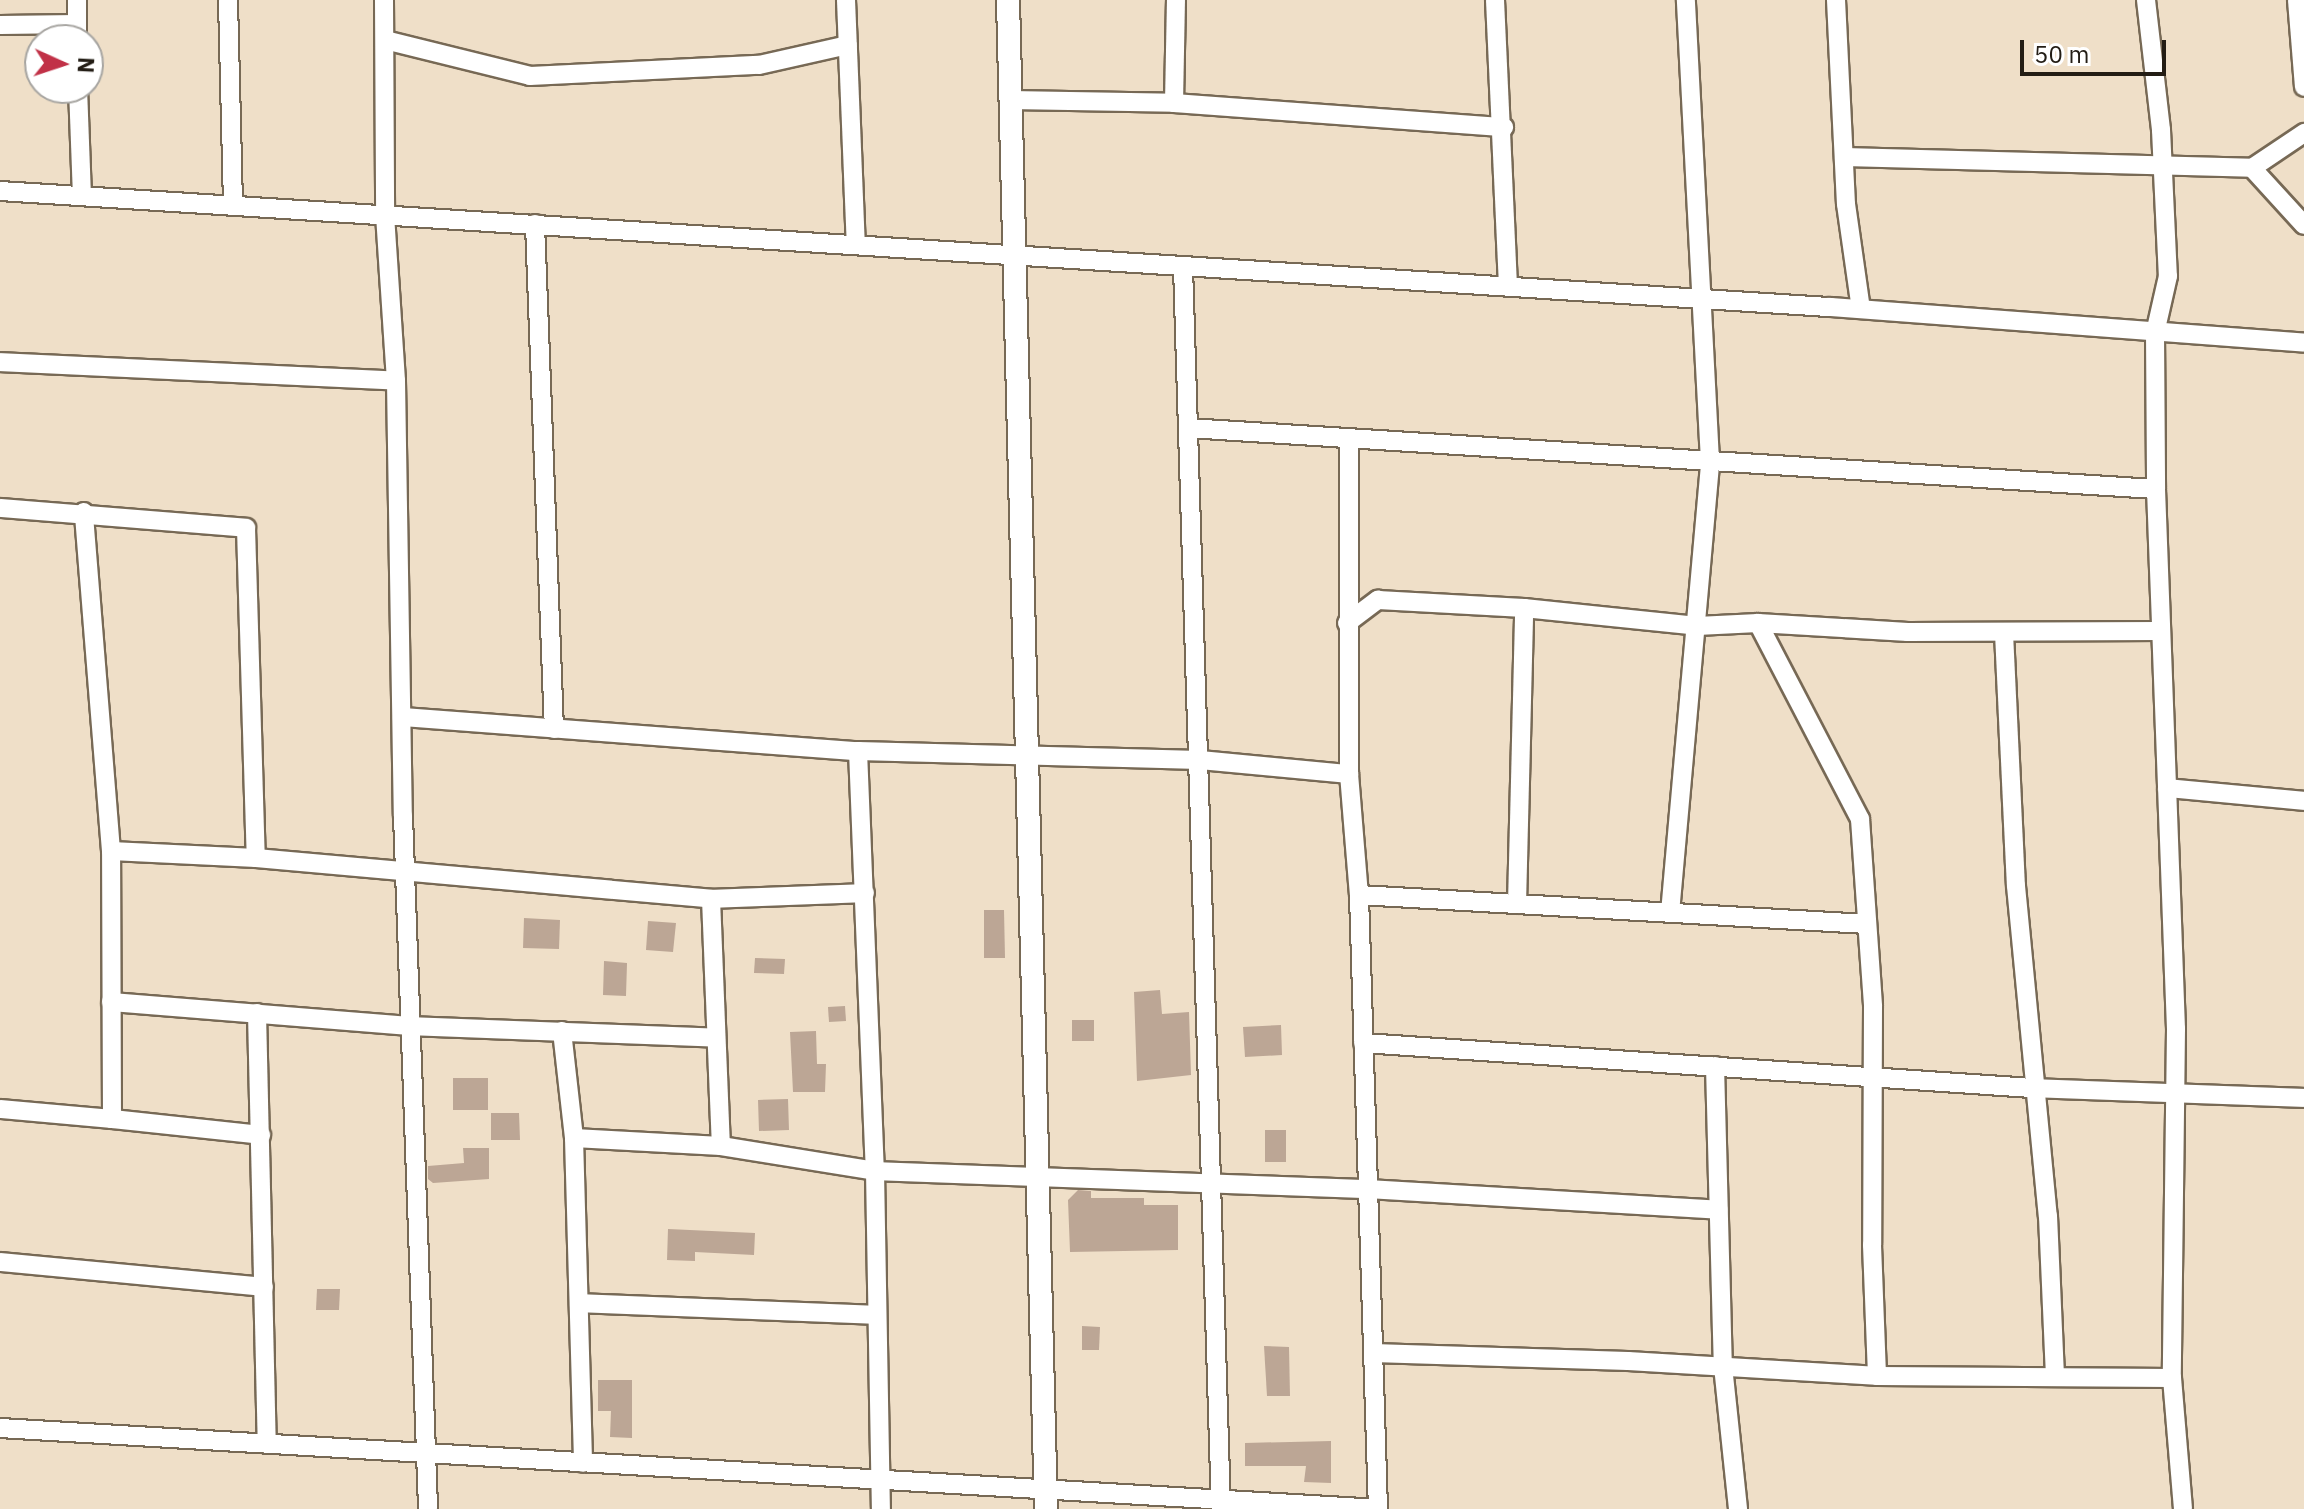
<!DOCTYPE html>
<style>
body{margin:0}
#map{position:relative;width:2304px;height:1509px;overflow:hidden;background:#efdfc8;font-family:"IBM Plex Sans",sans-serif}
div>[style]{position:absolute}
.building>*{inset:0;background:#bca695}
.roads{filter:drop-shadow(2px 0 #776955) drop-shadow(-2px 0 #776955) drop-shadow(0 2px #776955) drop-shadow(0 -2px #776955)}
.minor>*{height:18px;margin:-9px;padding:0 9px;transform-origin:9px;border-radius:9px;background:#fff}
.tertiary>*{height:22px;margin:-11px;padding:0 11px;transform-origin:11px;border-radius:11px;background:#fff}
span{translate:-50% -50%;white-space:nowrap;text-align:center;line-height:1.15;-webkit-text-stroke:7px #fff;paint-order:stroke}
.north{position:absolute;left:24px;top:24px;width:80px;height:80px;box-sizing:border-box;background:#fff;border:2px solid #a7a5a1;border-radius:50%;rotate:93deg;font-size:22px;font-weight:700;line-height:32px;text-align:center;color:#231d15}
.north::after{content:'';display:block;margin:auto;width:28px;height:36px;background:#c13147;clip-path:polygon(50% 0,100% 100%,50% 72%,0 100%)}
.scale{position:absolute;left:2020px;top:40px;width:146px;height:36px;box-sizing:border-box;border:4px solid #231d15;border-top:0;padding-left:10px;font-size:24px;line-height:28px;white-space:nowrap;color:#231d15;-webkit-text-stroke:6px #fff;paint-order:stroke}
</style>
<div id="map">
<div class="building">
<div style="clip-path:polygon(984px 910px,1004px 910px,1005px 958px,984px 958px)"></div>
<div style="clip-path:polygon(524px 918px,560px 920px,559px 949px,523px 948px)"></div>
<div style="clip-path:polygon(648px 921px,676px 923px,673px 952px,646px 950px)"></div>
<div style="clip-path:polygon(755px 958px,785px 959px,784px 974px,754px 973px)"></div>
<div style="clip-path:polygon(604px 961px,627px 963px,626px 996px,603px 995px)"></div>
<div style="clip-path:polygon(1160px 990px,1162px 1014px,1189px 1012px,1191px 1075px,1137px 1081px,1134px 992px)"></div>
<div style="clip-path:polygon(845px 1006px,846px 1021px,829px 1022px,828px 1007px)"></div>
<div style="clip-path:polygon(1072px 1020px,1094px 1020px,1094px 1041px,1072px 1041px)"></div>
<div style="clip-path:polygon(1281px 1025px,1282px 1055px,1245px 1057px,1243px 1027px)"></div>
<div style="clip-path:polygon(816px 1031px,817px 1064px,826px 1064px,825px 1092px,793px 1092px,790px 1032px)"></div>
<div style="clip-path:polygon(453px 1078px,488px 1078px,488px 1110px,453px 1110px)"></div>
<div style="clip-path:polygon(788px 1099px,789px 1130px,759px 1131px,758px 1100px)"></div>
<div style="clip-path:polygon(491px 1113px,519px 1113px,520px 1140px,491px 1140px)"></div>
<div style="clip-path:polygon(1265px 1130px,1286px 1130px,1286px 1162px,1265px 1162px)"></div>
<div style="clip-path:polygon(463px 1148px,489px 1148px,489px 1179px,433px 1183px,428px 1179px,428px 1166px,464px 1163px)"></div>
<div style="clip-path:polygon(1078px 1190px,1091px 1191px,1091px 1198px,1144px 1198px,1144px 1205px,1178px 1205px,1178px 1250px,1070px 1252px,1068px 1200px)"></div>
<div style="clip-path:polygon(668px 1229px,755px 1233px,754px 1255px,695px 1252px,695px 1261px,667px 1260px)"></div>
<div style="clip-path:polygon(317px 1289px,340px 1289px,339px 1310px,316px 1310px)"></div>
<div style="clip-path:polygon(1082px 1326px,1100px 1327px,1099px 1350px,1082px 1350px)"></div>
<div style="clip-path:polygon(1264px 1346px,1289px 1347px,1290px 1396px,1267px 1396px)"></div>
<div style="clip-path:polygon(598px 1380px,632px 1380px,632px 1438px,610px 1437px,611px 1411px,598px 1411px)"></div>
<div style="clip-path:polygon(1331px 1441px,1331px 1483px,1304px 1482px,1306px 1466px,1245px 1466px,1245px 1443px)"></div>
</div>
<div class="roads">
<div class="minor">
<div style="left:77px;top:0;width:40px;rotate:90deg"></div>
<div style="left:228px;top:0;width:206px;rotate:88.6deg"></div>
<div style="left:384px;top:0;width:215px;rotate:89.7deg"></div>
<div style="left:385px;top:215px;width:166px;rotate:86.2deg"></div>
<div style="left:396px;top:381px;width:435px;rotate:89.1deg"></div>
<div style="left:403px;top:816px;width:693px;rotate:87.93deg"></div>
<div style="left:846px;top:0;width:245px;rotate:87.7deg"></div>
<div style="left:1495px;top:0;width:287px;rotate:87.4deg"></div>
<div style="left:1836px;top:0;width:204px;rotate:87.2deg"></div>
<div style="left:1846px;top:204px;width:106px;rotate:81.9deg"></div>
<div style="left:2146px;top:0;width:131px;rotate:83.4deg"></div>
<div style="left:2161px;top:130px;width:146px;rotate:87.3deg"></div>
<div style="left:2168px;top:276px;width:58px;rotate:102.8deg"></div>
<div style="left:2155px;top:333px;width:156px;rotate:89.6deg"></div>
<div style="left:2156px;top:489px;width:540px;rotate:87.88deg"></div>
<div style="left:2176px;top:1029px;width:349px;rotate:90.7deg"></div>
<div style="left:2172px;top:1378px;width:131px;rotate:85.2deg"></div>
<div style="left:2297px;top:0;width:87px;rotate:85.4deg"></div>
<div style="left:0;top:25px;width:77px;rotate:-0.7deg"></div>
<div style="left:385px;top:40px;width:149px;rotate:13.9deg"></div>
<div style="left:530px;top:76px;width:229px;rotate:-2.8deg"></div>
<div style="left:759px;top:65px;width:91px;rotate:-12.7deg"></div>
<div style="left:78px;top:88px;width:108px;rotate:87.9deg"></div>
<div style="left:1010px;top:100px;width:164px;rotate:1deg"></div>
<div style="left:1174px;top:103px;width:331px;rotate:4.2deg"></div>
<div style="left:1174px;top:103px;width:103px;rotate:-88.9deg"></div>
<div style="left:1844px;top:157px;width:408px;rotate:1.5deg"></div>
<div style="left:2252px;top:168px;width:63px;rotate:-33.9deg"></div>
<div style="left:2252px;top:168px;width:77px;rotate:47.6deg"></div>
<div style="left:0;top:191px;width:1834px;rotate:3.63deg"></div>
<div style="left:1830px;top:307px;width:475px;rotate:4.3deg"></div>
<div style="left:535px;top:224px;width:505px;rotate:87.85deg"></div>
<div style="left:1183px;top:266px;width:1244px;rotate:88.25deg"></div>
<div style="left:0;top:362px;width:396px;rotate:2.7deg"></div>
<div style="left:1188px;top:428px;width:970px;rotate:3.61deg"></div>
<div style="left:1349px;top:438px;width:336px;rotate:90deg"></div>
<div style="left:1349px;top:774px;width:121px;rotate:85.3deg"></div>
<div style="left:1359px;top:895px;width:614px;rotate:88.23deg"></div>
<div style="left:0;top:508px;width:247px;rotate:4.6deg"></div>
<div style="left:246px;top:528px;width:330px;rotate:88.3deg"></div>
<div style="left:256px;top:858px;width:145px;rotate:-177.2deg"></div>
<div style="left:1347px;top:623px;width:39px;rotate:-37deg"></div>
<div style="left:1378px;top:600px;width:146px;rotate:3.1deg"></div>
<div style="left:1524px;top:608px;width:174px;rotate:5.9deg"></div>
<div style="left:1697px;top:626px;width:61px;rotate:-2.8deg"></div>
<div style="left:1758px;top:623px;width:150px;rotate:3.4deg"></div>
<div style="left:1908px;top:632px;width:252px;rotate:-0.2deg"></div>
<div style="left:1758px;top:623px;width:221px;rotate:62.5deg"></div>
<div style="left:1860px;top:819px;width:188px;rotate:86deg"></div>
<div style="left:1873px;top:1007px;width:238px;rotate:90.2deg"></div>
<div style="left:1872px;top:1245px;width:131px;rotate:87.8deg"></div>
<div style="left:2004px;top:633px;width:253px;rotate:87.3deg"></div>
<div style="left:2016px;top:886px;width:332px;rotate:84.5deg"></div>
<div style="left:2048px;top:1216px;width:159px;rotate:87.5deg"></div>
<div style="left:402px;top:717px;width:457px;rotate:4.3deg"></div>
<div style="left:858px;top:751px;width:342px;rotate:1.5deg"></div>
<div style="left:1200px;top:760px;width:150px;rotate:5.4deg"></div>
<div style="left:858px;top:751px;width:420px;rotate:87.7deg"></div>
<div style="left:875px;top:1171px;width:338px;rotate:89deg"></div>
<div style="left:2167px;top:788px;width:138px;rotate:5.4deg"></div>
<div style="left:256px;top:858px;width:457px;rotate:5.1deg"></div>
<div style="left:711px;top:899px;width:154px;rotate:-2.2deg"></div>
<div style="left:1359px;top:895px;width:508px;rotate:3.27deg"></div>
<div style="left:711px;top:899px;width:247px;rotate:87.7deg"></div>
<div style="left:1517px;top:904px;width:296px;rotate:-88.6deg"></div>
<div style="left:1670px;top:913px;width:454px;rotate:-84.9deg"></div>
<div style="left:1710px;top:461px;width:462px;rotate:-93deg"></div>
<div style="left:111px;top:1002px;width:300px;rotate:4.6deg"></div>
<div style="left:410px;top:1026px;width:306px;rotate:2.2deg"></div>
<div style="left:257px;top:1013px;width:431px;rotate:88.7deg"></div>
<div style="left:562px;top:1031px;width:108px;rotate:83.6deg"></div>
<div style="left:574px;top:1138px;width:325px;rotate:88.4deg"></div>
<div style="left:1363px;top:1043px;width:671px;rotate:3.85deg"></div>
<div style="left:2032px;top:1088px;width:272px;rotate:2.1deg"></div>
<div style="left:1715px;top:1066px;width:300px;rotate:88.5deg"></div>
<div style="left:1723px;top:1366px;width:144px;rotate:84deg"></div>
<div style="left:0;top:1109px;width:112px;rotate:5.1deg"></div>
<div style="left:112px;top:1119px;width:268px;rotate:-90.2deg"></div>
<div style="left:111px;top:851px;width:340px;rotate:-94.6deg"></div>
<div style="left:112px;top:1119px;width:150px;rotate:6.1deg"></div>
<div style="left:574px;top:1138px;width:147px;rotate:3.1deg"></div>
<div style="left:721px;top:1146px;width:156px;rotate:9.2deg"></div>
<div style="left:875px;top:1171px;width:493px;rotate:2.1deg"></div>
<div style="left:1368px;top:1189px;width:351px;rotate:3.4deg"></div>
<div style="left:0;top:1262px;width:265px;rotate:5.4deg"></div>
<div style="left:579px;top:1303px;width:298px;rotate:2.3deg"></div>
<div style="left:1373px;top:1353px;width:255px;rotate:1.8deg"></div>
<div style="left:1628px;top:1361px;width:249px;rotate:3.4deg"></div>
<div style="left:1877px;top:1376px;width:295px;rotate:0.4deg"></div>
<div style="left:0;top:1428px;width:1380px;rotate:3.36deg"></div>
</div>
<div class="tertiary">
<div style="left:1008px;top:0;width:1509px;rotate:88.56deg"></div>
</div>
</div>
<div class="north">N</div>
<div class="scale">50 m</div>
</div>
